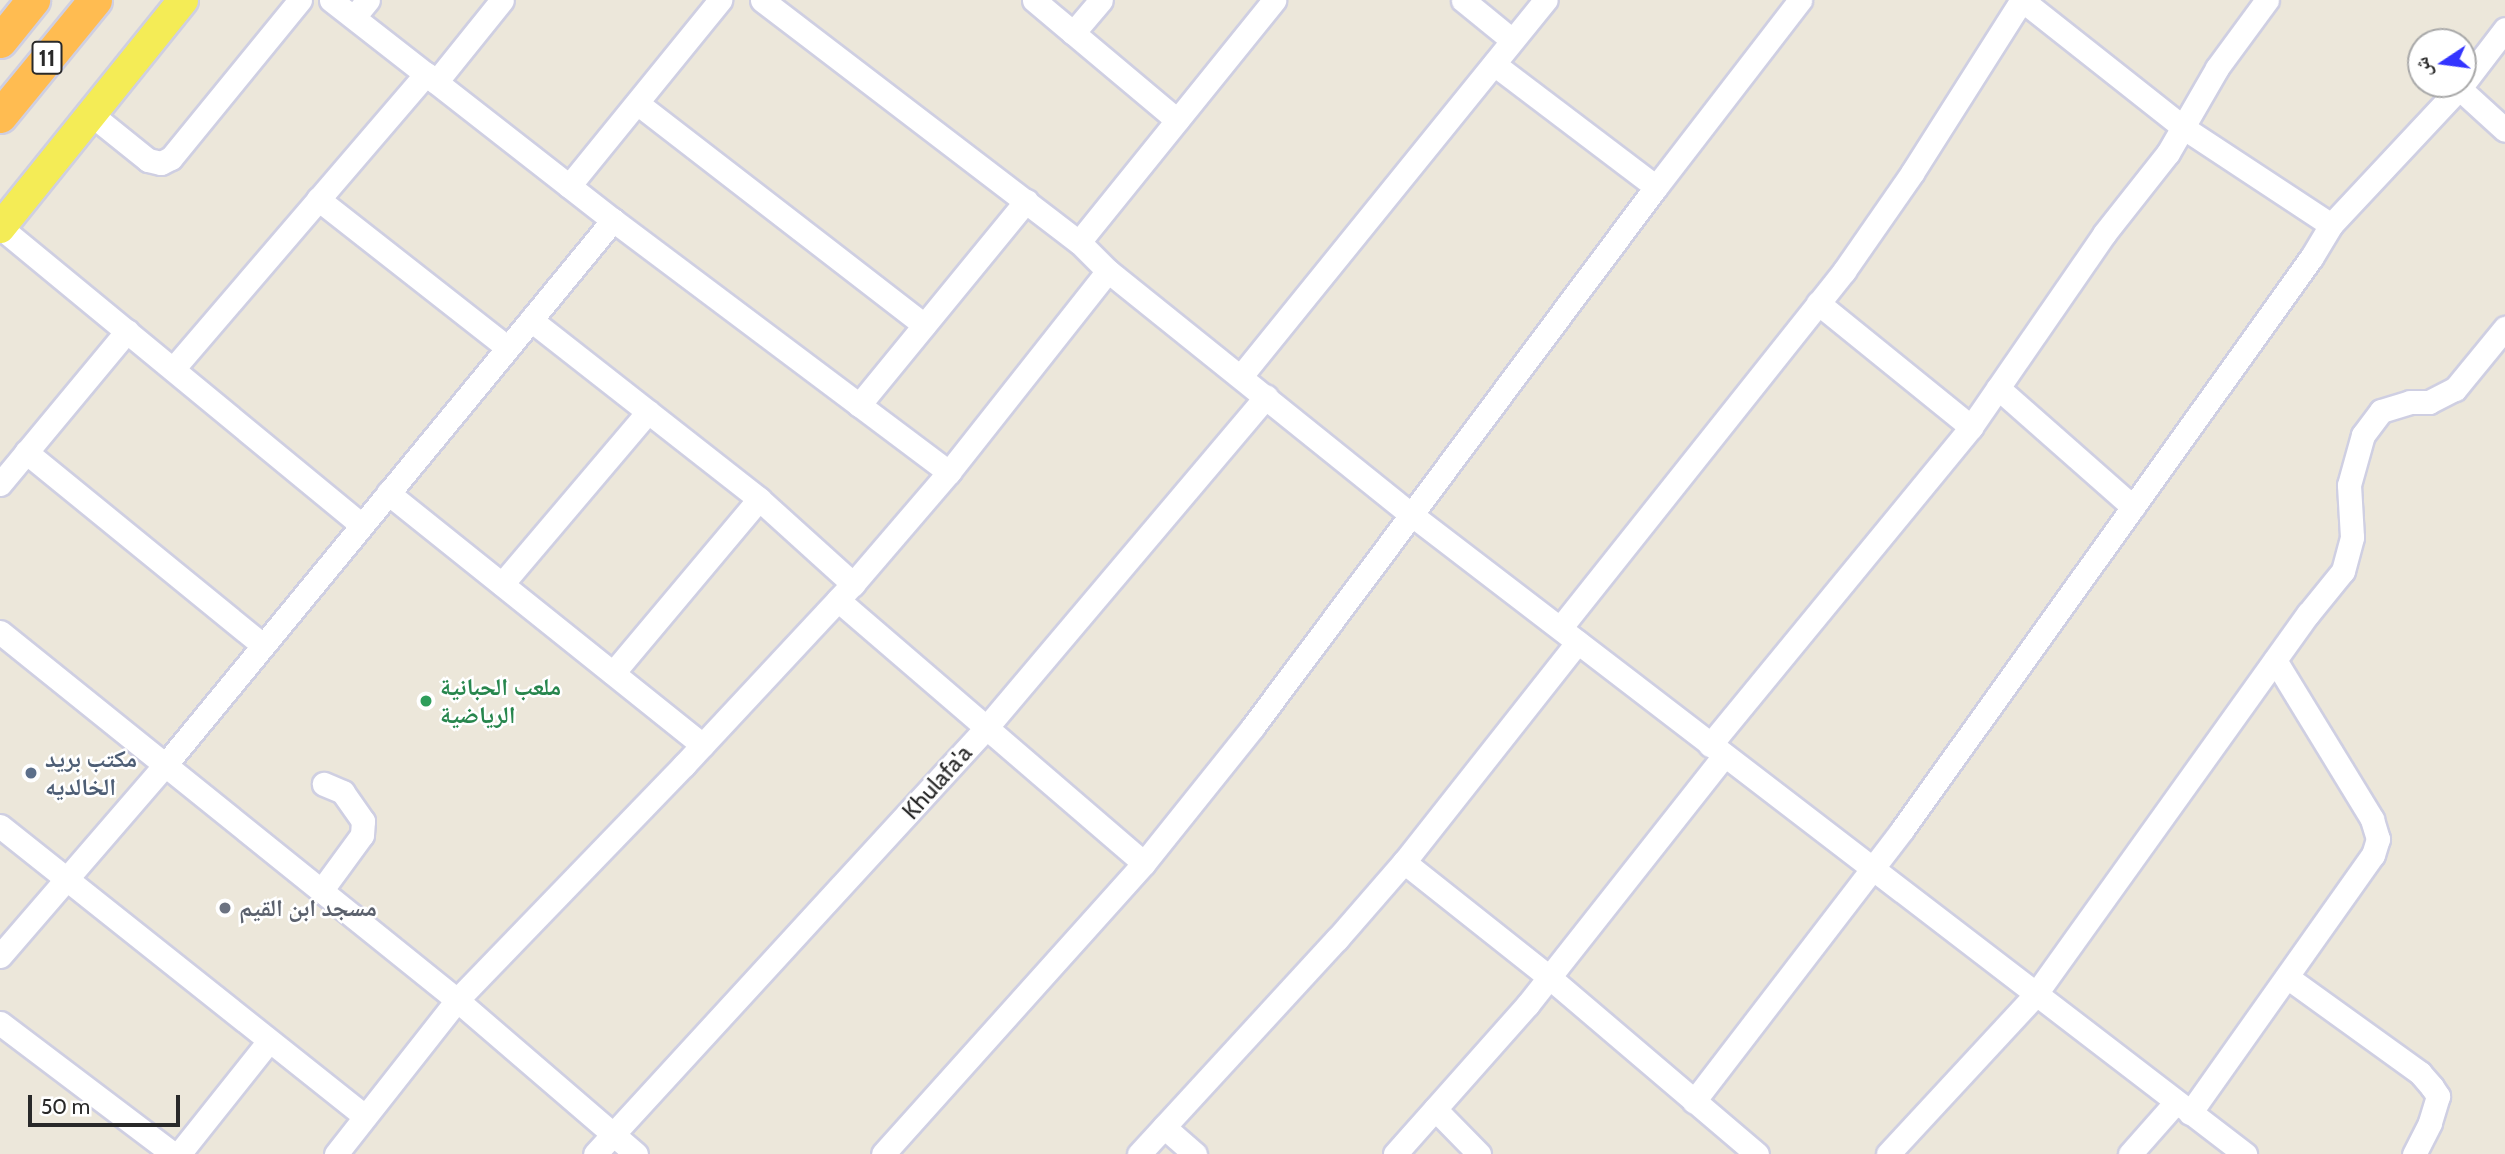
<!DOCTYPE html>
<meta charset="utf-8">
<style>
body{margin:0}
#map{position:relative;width:2505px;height:1154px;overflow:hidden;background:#ece7da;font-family:Cabin,"Noto Naskh Arabic",sans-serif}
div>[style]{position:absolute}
.roads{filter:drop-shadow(2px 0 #cfcfe2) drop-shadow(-2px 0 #cfcfe2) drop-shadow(0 2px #cfcfe2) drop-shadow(0 -2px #cfcfe2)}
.minor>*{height:23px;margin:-11.5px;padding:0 11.5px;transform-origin:11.5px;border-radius:11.5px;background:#fff}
.major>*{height:30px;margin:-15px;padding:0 15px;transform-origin:15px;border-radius:15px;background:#f4ec56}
.highway>*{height:33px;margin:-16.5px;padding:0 16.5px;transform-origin:16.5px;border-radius:16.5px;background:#ffbc51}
.dots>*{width:19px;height:19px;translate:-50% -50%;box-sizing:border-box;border:4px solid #fff;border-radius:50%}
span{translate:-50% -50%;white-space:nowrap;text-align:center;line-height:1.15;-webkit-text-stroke:5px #fff;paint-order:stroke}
.shield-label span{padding:2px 5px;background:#fff;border:2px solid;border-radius:5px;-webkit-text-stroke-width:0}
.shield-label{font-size:23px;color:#292929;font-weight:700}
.leisure-label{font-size:24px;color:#27864d;font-weight:700}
.left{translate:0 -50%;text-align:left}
.service-label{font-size:24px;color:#4e5e75;font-weight:700}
.street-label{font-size:24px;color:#292929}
.worship-label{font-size:24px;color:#5b616d;font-weight:700}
.north{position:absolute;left:2407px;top:28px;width:70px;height:70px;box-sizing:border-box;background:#fff;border:2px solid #a9a9a9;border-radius:50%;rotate:257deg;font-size:19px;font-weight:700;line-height:28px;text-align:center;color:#292929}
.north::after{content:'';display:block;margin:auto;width:24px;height:32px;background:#3334ff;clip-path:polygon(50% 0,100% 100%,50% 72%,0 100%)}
.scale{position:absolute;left:28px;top:1095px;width:152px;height:32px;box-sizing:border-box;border:4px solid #292929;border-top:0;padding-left:9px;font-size:21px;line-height:24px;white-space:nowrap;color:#292929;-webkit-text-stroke:5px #fff;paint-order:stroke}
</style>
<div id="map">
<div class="roads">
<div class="minor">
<div style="left:331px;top:0;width:358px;rotate:38deg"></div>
<div style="left:613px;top:220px;width:420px;rotate:36.9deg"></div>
<div style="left:762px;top:0;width:399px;rotate:37.4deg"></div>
<div style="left:1079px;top:242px;width:41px;rotate:45deg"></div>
<div style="left:1108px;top:271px;width:390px;rotate:38.8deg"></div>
<div style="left:1412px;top:515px;width:1050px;rotate:37.49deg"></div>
<div style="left:1034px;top:0;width:187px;rotate:40deg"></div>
<div style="left:1463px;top:0;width:63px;rotate:39.2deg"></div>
<div style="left:354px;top:17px;width:22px;rotate:-51deg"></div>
<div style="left:1073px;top:33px;width:43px;rotate:-49.7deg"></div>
<div style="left:1494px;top:64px;width:203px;rotate:37.2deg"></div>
<div style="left:436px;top:82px;width:105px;rotate:-51.2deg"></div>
<div style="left:2463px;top:84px;width:69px;rotate:-52.6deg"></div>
<div style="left:2459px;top:88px;width:62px;rotate:42.4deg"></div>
<div style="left:637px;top:103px;width:363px;rotate:37.7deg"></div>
<div style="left:92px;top:115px;width:72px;rotate:38.8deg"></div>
<div style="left:148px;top:160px;width:13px;rotate:13deg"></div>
<div style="left:161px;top:163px;width:11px;rotate:-27deg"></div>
<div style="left:171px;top:158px;width:204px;rotate:-50.8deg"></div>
<div style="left:569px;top:186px;width:240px;rotate:-50.9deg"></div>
<div style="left:318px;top:199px;width:241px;rotate:38.1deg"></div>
<div style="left:2331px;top:225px;width:193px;rotate:-46.9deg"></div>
<div style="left:0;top:227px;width:468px;rotate:39.5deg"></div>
<div style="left:1079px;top:242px;width:311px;rotate:-51.1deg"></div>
<div style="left:1818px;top:303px;width:197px;rotate:39deg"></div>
<div style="left:531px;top:320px;width:290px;rotate:38.1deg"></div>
<div style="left:759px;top:499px;width:127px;rotate:42.1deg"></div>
<div style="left:173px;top:369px;width:389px;rotate:-49.4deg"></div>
<div style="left:1241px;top:376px;width:484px;rotate:-51deg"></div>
<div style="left:1998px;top:388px;width:180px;rotate:41.4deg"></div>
<div style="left:859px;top:405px;width:264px;rotate:-50.7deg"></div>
<div style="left:26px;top:452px;width:306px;rotate:39.2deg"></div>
<div style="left:0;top:484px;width:199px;rotate:-50.3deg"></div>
<div style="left:388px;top:493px;width:403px;rotate:38.7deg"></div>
<div style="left:502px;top:584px;width:226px;rotate:-49.7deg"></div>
<div style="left:838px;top:600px;width:403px;rotate:40.7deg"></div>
<div style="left:1561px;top:627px;width:455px;rotate:-51.5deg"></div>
<div style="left:1844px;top:271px;width:119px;rotate:-55.2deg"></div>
<div style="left:1912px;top:173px;width:205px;rotate:-57.6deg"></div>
<div style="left:2022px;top:0;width:206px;rotate:38.3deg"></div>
<div style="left:2184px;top:128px;width:176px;rotate:33.4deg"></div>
<div style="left:2331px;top:225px;width:39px;rotate:121deg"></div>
<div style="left:2311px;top:258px;width:703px;rotate:125.57deg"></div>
<div style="left:1902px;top:830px;width:342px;rotate:127.5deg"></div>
<div style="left:0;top:632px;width:587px;rotate:38.84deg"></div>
<div style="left:457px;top:1000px;width:236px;rotate:40.7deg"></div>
<div style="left:613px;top:673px;width:227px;rotate:-50deg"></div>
<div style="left:1710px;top:745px;width:411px;rotate:-50.6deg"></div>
<div style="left:1971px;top:427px;width:234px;rotate:-55.4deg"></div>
<div style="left:2104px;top:234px;width:103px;rotate:-51.7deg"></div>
<div style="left:2168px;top:153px;width:98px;rotate:-60deg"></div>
<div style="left:2217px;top:68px;width:84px;rotate:-53.7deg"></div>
<div style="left:0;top:826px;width:465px;rotate:38.5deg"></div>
<div style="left:1404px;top:862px;width:185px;rotate:38.4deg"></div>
<div style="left:1549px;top:977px;width:273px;rotate:40.4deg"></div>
<div style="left:321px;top:891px;width:69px;rotate:-53.8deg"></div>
<div style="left:362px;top:835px;width:14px;rotate:-86deg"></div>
<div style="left:363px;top:821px;width:35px;rotate:-125deg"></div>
<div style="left:343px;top:792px;width:21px;rotate:-157deg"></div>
<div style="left:0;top:956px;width:254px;rotate:-49.2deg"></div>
<div style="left:166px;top:764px;width:704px;rotate:-50.59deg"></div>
<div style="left:2287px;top:977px;width:164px;rotate:35.8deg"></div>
<div style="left:2420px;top:1073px;width:18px;rotate:49deg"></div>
<div style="left:2432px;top:1087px;width:11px;rotate:56deg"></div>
<div style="left:2438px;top:1096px;width:28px;rotate:107deg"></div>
<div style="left:2430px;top:1123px;width:35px;rotate:117deg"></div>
<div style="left:0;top:1023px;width:217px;rotate:37.1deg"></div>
<div style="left:1435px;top:1109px;width:63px;rotate:45.6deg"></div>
<div style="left:2190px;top:1113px;width:316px;rotate:-54.7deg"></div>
<div style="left:2373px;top:855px;width:17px;rotate:-73deg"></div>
<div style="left:2378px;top:839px;width:21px;rotate:-107deg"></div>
<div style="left:2372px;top:819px;width:186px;rotate:-121.4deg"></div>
<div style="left:1164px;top:1127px;width:41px;rotate:41.1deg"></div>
<div style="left:179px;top:1154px;width:144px;rotate:-51.5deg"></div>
<div style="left:336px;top:1154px;width:196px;rotate:-51.8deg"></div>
<div style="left:457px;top:1000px;width:327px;rotate:-46deg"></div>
<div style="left:684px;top:765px;width:248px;rotate:-47deg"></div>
<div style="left:853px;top:584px;width:148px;rotate:-49.4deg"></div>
<div style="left:949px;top:472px;width:256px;rotate:-51.7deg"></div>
<div style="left:595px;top:1154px;width:578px;rotate:-47.45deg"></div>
<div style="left:986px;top:728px;width:434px;rotate:-49.8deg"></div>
<div style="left:883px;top:1154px;width:391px;rotate:-48.1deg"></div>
<div style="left:1144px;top:863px;width:173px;rotate:-51.3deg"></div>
<div style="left:1252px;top:728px;width:675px;rotate:-53.25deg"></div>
<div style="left:1656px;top:187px;width:236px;rotate:-52.4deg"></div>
<div style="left:1139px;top:1154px;width:292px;rotate:-47.4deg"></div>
<div style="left:1337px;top:939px;width:102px;rotate:-49deg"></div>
<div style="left:1404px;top:862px;width:280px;rotate:-51.7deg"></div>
<div style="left:1395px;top:1154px;width:200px;rotate:-48.4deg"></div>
<div style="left:1528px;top:1004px;width:316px;rotate:-51.7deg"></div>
<div style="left:1888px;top:1154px;width:217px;rotate:-47.2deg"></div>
<div style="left:2035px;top:995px;width:469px;rotate:-54.4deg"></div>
<div style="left:2308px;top:614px;width:55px;rotate:-50.9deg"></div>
<div style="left:2343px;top:571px;width:35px;rotate:-75deg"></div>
<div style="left:2352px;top:537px;width:52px;rotate:-93.3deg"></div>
<div style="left:2349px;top:485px;width:52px;rotate:-74.4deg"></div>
<div style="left:2363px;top:435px;width:30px;rotate:-53deg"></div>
<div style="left:2381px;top:411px;width:30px;rotate:-17deg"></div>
<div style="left:2410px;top:402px;width:19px"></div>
<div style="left:2429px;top:402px;width:29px;rotate:-27deg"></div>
<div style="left:2455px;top:389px;width:79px;rotate:-50.7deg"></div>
<div style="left:2130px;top:1154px;width:69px;rotate:-48.5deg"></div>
</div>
<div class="major">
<div style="left:0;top:228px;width:292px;rotate:-51.2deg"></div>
</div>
<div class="highway">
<div style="left:0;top:41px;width:53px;rotate:-51.2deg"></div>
<div style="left:0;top:116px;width:150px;rotate:-50.7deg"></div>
</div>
</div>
<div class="dots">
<div style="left:426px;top:701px;background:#2e9e5b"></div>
<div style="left:31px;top:773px;background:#5c6f8a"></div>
<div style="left:225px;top:908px;background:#6b7280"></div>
</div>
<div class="shield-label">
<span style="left:47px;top:58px">11</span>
</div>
<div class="leisure-label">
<span class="left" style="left:440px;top:701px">ملعب الحبانية<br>الرياضية</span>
</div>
<div class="service-label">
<span class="left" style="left:45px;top:773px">مكتب بريد<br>الخالديه</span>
</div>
<div class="street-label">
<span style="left:937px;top:782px;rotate:-48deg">Khulafa'a</span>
</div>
<div class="worship-label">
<span class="left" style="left:239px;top:908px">مسجد ابن القيم</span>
</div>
<div class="north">ش</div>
<div class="scale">50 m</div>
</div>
